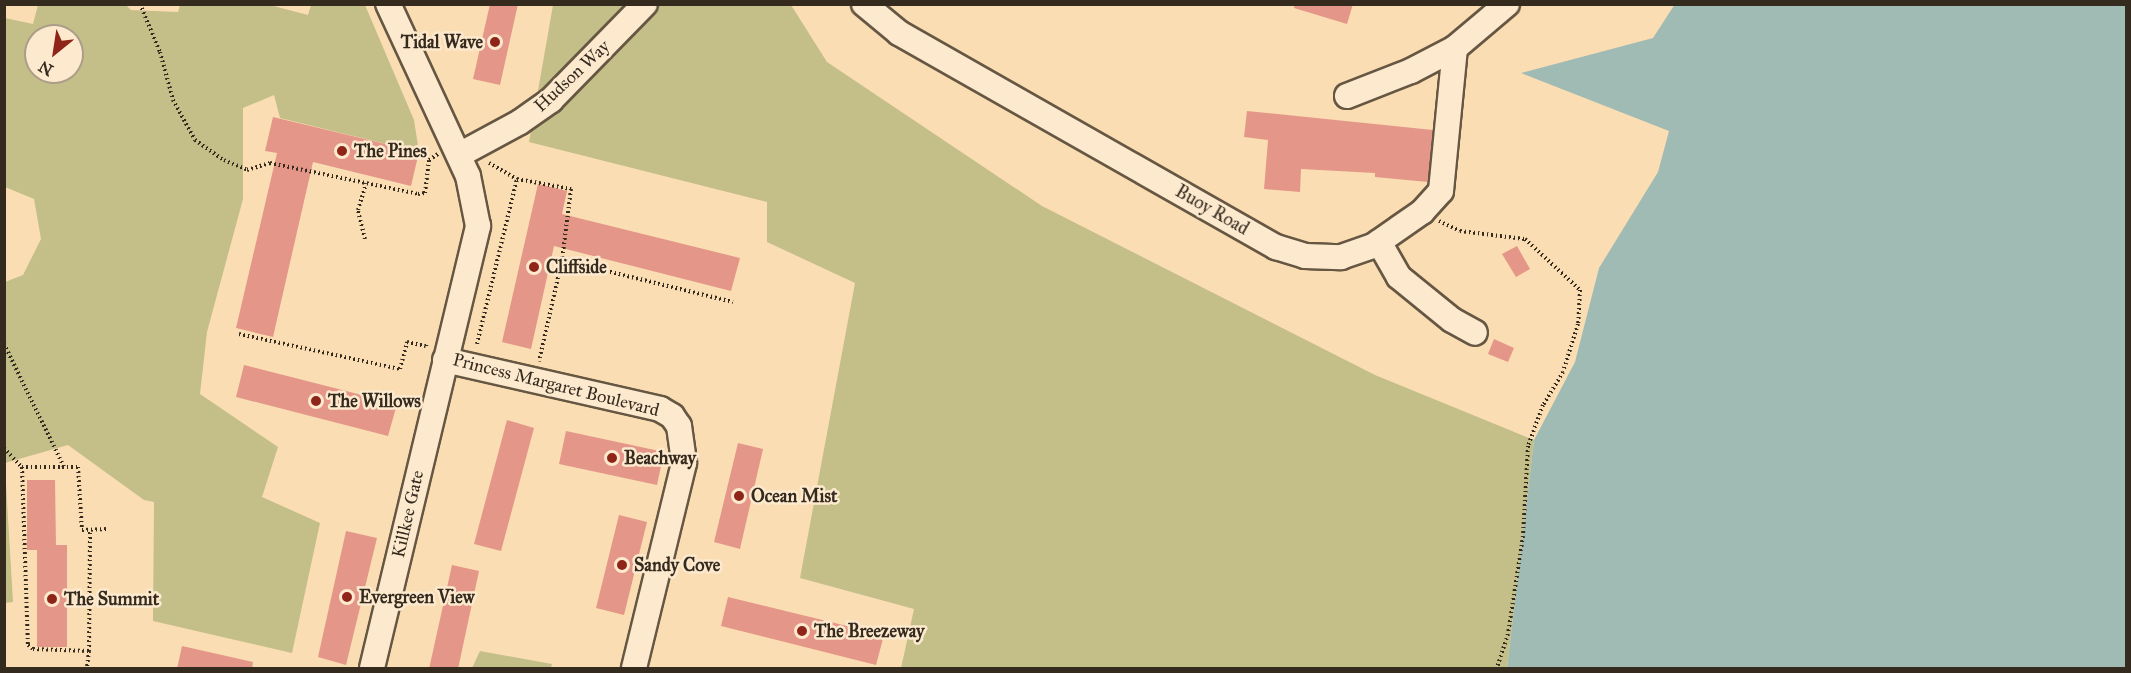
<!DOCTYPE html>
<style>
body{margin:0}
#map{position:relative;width:2131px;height:673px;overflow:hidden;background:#fbddb3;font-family:"IM FELL Great Primer",serif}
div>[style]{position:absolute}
.green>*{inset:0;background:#c4bf89}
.water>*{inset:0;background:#a0bbb4}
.building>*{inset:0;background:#e49788}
.path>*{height:4px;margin-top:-2px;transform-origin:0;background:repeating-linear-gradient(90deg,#342a1e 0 1.5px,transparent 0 4.5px)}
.roads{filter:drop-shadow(2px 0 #665743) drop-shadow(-2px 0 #665743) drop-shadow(0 2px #665743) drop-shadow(0 -2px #665743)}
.minor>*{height:24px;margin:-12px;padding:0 12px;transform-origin:12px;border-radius:12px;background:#fce9ce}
.dots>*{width:16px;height:16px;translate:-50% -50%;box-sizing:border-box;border:3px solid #fce9ce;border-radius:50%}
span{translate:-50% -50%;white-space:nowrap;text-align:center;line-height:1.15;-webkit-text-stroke:5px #fce9ce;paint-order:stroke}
.poi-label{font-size:18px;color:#342a1e;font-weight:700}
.right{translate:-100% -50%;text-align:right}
.left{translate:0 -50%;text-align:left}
.street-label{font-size:18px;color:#342a1e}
.frame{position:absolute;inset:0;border:6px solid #342a1e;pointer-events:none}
.north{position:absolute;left:24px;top:24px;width:60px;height:60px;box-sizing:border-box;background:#fce9ce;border:2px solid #ac9d88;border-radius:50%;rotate:210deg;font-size:16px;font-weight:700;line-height:24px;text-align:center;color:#342a1e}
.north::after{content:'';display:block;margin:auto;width:21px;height:27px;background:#8f2418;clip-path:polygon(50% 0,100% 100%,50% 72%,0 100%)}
</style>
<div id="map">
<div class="green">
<div style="clip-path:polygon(evenodd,38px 5px,126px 5px,131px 10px,178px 12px,180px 5px,266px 4px,308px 15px,311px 5px,365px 5px,414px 120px,419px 152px,280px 118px,274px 95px,243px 108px,243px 199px,207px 332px,200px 394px,278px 447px,262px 497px,320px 523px,292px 653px,153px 621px,154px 502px,144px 500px,68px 445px,5px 463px,5px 282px,23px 275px,41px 239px,34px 199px,5px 187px,5px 18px,33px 24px,38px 5px,36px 36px,72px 36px,72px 72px,36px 72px,36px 36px)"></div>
<div style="clip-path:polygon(553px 5px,791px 5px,827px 62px,1042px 206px,1375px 375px,1534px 440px,1507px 668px,901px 668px,914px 609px,800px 578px,855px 283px,767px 242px,767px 202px,529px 142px)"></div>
<div style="clip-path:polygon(5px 467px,13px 602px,5px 603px,4px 603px)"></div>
<div style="clip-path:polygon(480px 651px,552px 664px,551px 668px,472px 668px)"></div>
</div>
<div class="water">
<div style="clip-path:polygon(1675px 4px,2126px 5px,2126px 668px,1507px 668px,1534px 440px,1575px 362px,1599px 268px,1658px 172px,1669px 131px,1521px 73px,1653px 38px)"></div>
</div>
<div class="building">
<div style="clip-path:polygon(490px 4px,518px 4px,500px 85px,473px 79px)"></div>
<div style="clip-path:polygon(1295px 4px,1353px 4px,1347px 24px,1294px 8px)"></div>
<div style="clip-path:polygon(1247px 111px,1433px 130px,1428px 182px,1375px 177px,1375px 173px,1301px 169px,1300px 192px,1264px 189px,1268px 140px,1244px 137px)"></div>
<div style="clip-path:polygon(273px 117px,419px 152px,411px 186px,313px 162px,273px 337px,236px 328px,277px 153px,265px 151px)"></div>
<div style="clip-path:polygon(538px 184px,567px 191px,562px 214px,740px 258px,731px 291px,554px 246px,531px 349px,502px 342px)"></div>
<div style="clip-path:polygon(1517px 246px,1530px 269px,1516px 277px,1502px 254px)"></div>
<div style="clip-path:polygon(1494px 339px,1514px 348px,1508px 362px,1488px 354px)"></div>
<div style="clip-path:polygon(244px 365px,397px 404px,388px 436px,236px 397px)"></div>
<div style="clip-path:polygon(507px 420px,534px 428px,501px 551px,474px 544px)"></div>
<div style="clip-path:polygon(566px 431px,664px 452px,657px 485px,559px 464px)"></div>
<div style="clip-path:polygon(738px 443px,763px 449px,740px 549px,714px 542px)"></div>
<div style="clip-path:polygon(27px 480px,55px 480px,56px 545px,67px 545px,67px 647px,37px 647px,37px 550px,27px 550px)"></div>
<div style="clip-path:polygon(619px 515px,647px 522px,624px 615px,596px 608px)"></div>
<div style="clip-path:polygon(346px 531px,377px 538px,346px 665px,318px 657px)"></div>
<div style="clip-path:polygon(452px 565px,479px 571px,458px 669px,429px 669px)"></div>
<div style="clip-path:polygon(728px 597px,884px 635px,876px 665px,721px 626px)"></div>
<div style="clip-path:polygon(182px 646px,253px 662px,252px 669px,177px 669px)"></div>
</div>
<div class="path">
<div style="left:10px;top:4px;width:17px"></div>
<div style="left:140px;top:4px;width:52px;rotate:67.4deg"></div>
<div style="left:160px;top:52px;width:50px;rotate:74.8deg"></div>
<div style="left:173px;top:100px;width:46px;rotate:61.2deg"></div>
<div style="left:195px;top:140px;width:35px;rotate:35deg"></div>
<div style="left:224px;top:160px;width:25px;rotate:23deg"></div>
<div style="left:247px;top:170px;width:24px;rotate:-17deg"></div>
<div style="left:270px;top:163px;width:151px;rotate:11.8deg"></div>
<div style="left:418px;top:194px;width:7px;rotate:-8deg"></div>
<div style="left:425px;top:193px;width:33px;rotate:-83deg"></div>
<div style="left:429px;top:160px;width:11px;rotate:-34deg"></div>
<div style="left:489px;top:163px;width:32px;rotate:30deg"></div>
<div style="left:517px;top:179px;width:55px;rotate:10.5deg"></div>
<div style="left:571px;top:189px;width:72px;rotate:97.2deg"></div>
<div style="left:562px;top:260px;width:104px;rotate:102.8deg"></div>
<div style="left:1439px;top:221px;width:23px;rotate:25deg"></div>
<div style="left:1460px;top:231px;width:65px;rotate:7deg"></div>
<div style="left:1525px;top:239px;width:75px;rotate:42.8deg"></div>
<div style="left:1580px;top:290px;width:34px;rotate:93deg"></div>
<div style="left:1578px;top:324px;width:50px;rotate:107.4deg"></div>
<div style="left:1563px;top:372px;width:39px;rotate:121deg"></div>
<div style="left:1543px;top:405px;width:44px;rotate:110.1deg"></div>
<div style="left:1528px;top:446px;width:90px;rotate:93.2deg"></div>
<div style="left:1523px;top:536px;width:99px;rotate:98.7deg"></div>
<div style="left:1508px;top:634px;width:36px;rotate:108deg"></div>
<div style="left:365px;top:239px;width:30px;rotate:-104deg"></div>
<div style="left:358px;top:210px;width:28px;rotate:-73deg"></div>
<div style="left:562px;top:260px;width:176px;rotate:13.8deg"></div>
<div style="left:239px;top:334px;width:165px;rotate:12.3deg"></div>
<div style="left:400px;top:369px;width:28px;rotate:-75deg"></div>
<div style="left:407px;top:342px;width:19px;rotate:12deg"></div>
<div style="left:426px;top:346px;width:3px;rotate:-72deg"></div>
<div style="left:4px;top:344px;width:137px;rotate:64deg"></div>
<div style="left:477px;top:344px;width:170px;rotate:-76.4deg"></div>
<div style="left:4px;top:448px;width:26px;rotate:47deg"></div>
<div style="left:22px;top:467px;width:178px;rotate:88.1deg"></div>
<div style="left:28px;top:645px;width:6px;rotate:39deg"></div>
<div style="left:33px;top:649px;width:56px;rotate:2deg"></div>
<div style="left:89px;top:651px;width:17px;rotate:97deg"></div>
<div style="left:22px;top:467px;width:56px"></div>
<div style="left:78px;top:467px;width:63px;rotate:86.4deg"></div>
<div style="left:82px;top:530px;width:26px;rotate:-2deg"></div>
<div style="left:89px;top:651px;width:121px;rotate:-89.5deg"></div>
</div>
<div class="roads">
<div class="minor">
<div style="left:864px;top:4px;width:45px;rotate:39.6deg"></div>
<div style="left:899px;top:33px;width:434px;rotate:29.6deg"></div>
<div style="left:1276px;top:247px;width:30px;rotate:17deg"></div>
<div style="left:1305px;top:256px;width:36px;rotate:2deg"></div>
<div style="left:1341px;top:257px;width:34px;rotate:-19deg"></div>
<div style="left:1373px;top:246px;width:60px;rotate:-34.8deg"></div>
<div style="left:1422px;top:212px;width:28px;rotate:-48deg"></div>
<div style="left:1441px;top:191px;width:144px;rotate:-84.4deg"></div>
<div style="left:1347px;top:96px;width:69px;rotate:-21.3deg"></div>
<div style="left:1411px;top:71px;width:50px;rotate:-27.6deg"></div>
<div style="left:1455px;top:48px;width:68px;rotate:-40.2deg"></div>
<div style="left:459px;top:155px;width:69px;rotate:-28.4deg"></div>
<div style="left:520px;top:122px;width:38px;rotate:-35deg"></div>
<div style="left:551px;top:100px;width:134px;rotate:-45.6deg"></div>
<div style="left:1379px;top:242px;width:40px;rotate:60.3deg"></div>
<div style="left:1399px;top:277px;width:68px;rotate:39.1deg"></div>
<div style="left:1452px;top:320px;width:26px;rotate:29deg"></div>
<div style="left:445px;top:360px;width:221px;rotate:12.8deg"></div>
<div style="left:660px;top:409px;width:14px;rotate:30deg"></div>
<div style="left:672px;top:416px;width:12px;rotate:55deg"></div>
<div style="left:679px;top:426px;width:37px;rotate:82deg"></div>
<div style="left:684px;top:463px;width:211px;rotate:103.7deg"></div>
<div style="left:372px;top:668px;width:455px;rotate:-76.5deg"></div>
<div style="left:478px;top:226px;width:51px;rotate:-101.3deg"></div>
<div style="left:468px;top:176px;width:190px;rotate:-114.9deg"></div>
</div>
</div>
<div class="dots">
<div style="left:495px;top:42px;background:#8f2418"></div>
<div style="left:342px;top:151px;background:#8f2418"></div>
<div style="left:534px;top:267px;background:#8f2418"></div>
<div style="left:316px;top:401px;background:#8f2418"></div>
<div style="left:612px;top:458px;background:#8f2418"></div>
<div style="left:739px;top:496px;background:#8f2418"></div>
<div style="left:622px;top:565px;background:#8f2418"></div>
<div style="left:347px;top:597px;background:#8f2418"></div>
<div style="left:52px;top:599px;background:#8f2418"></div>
<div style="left:802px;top:631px;background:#8f2418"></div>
</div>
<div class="poi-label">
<span class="right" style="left:483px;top:42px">Tidal Wave</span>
<span class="left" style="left:354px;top:151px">The Pines</span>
<span class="left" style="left:546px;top:267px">Cliffside</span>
<span class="left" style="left:328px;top:401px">The Willows</span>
<span class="left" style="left:624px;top:458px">Beachway</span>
<span class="left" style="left:751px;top:496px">Ocean Mist</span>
<span class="left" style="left:634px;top:565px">Sandy Cove</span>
<span class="left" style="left:359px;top:597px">Evergreen View</span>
<span class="left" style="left:64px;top:599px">The Summit</span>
<span class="left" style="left:814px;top:631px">The Breezeway</span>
</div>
<div class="street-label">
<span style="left:572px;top:76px;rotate:-43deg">Hudson Way</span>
<span style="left:1212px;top:210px;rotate:30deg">Buoy Road</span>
<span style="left:556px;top:385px;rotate:14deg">Princess Margaret Boulevard</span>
<span style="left:408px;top:514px;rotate:-77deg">Killkee Gate</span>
</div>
<div class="frame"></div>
<div class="north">N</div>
</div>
